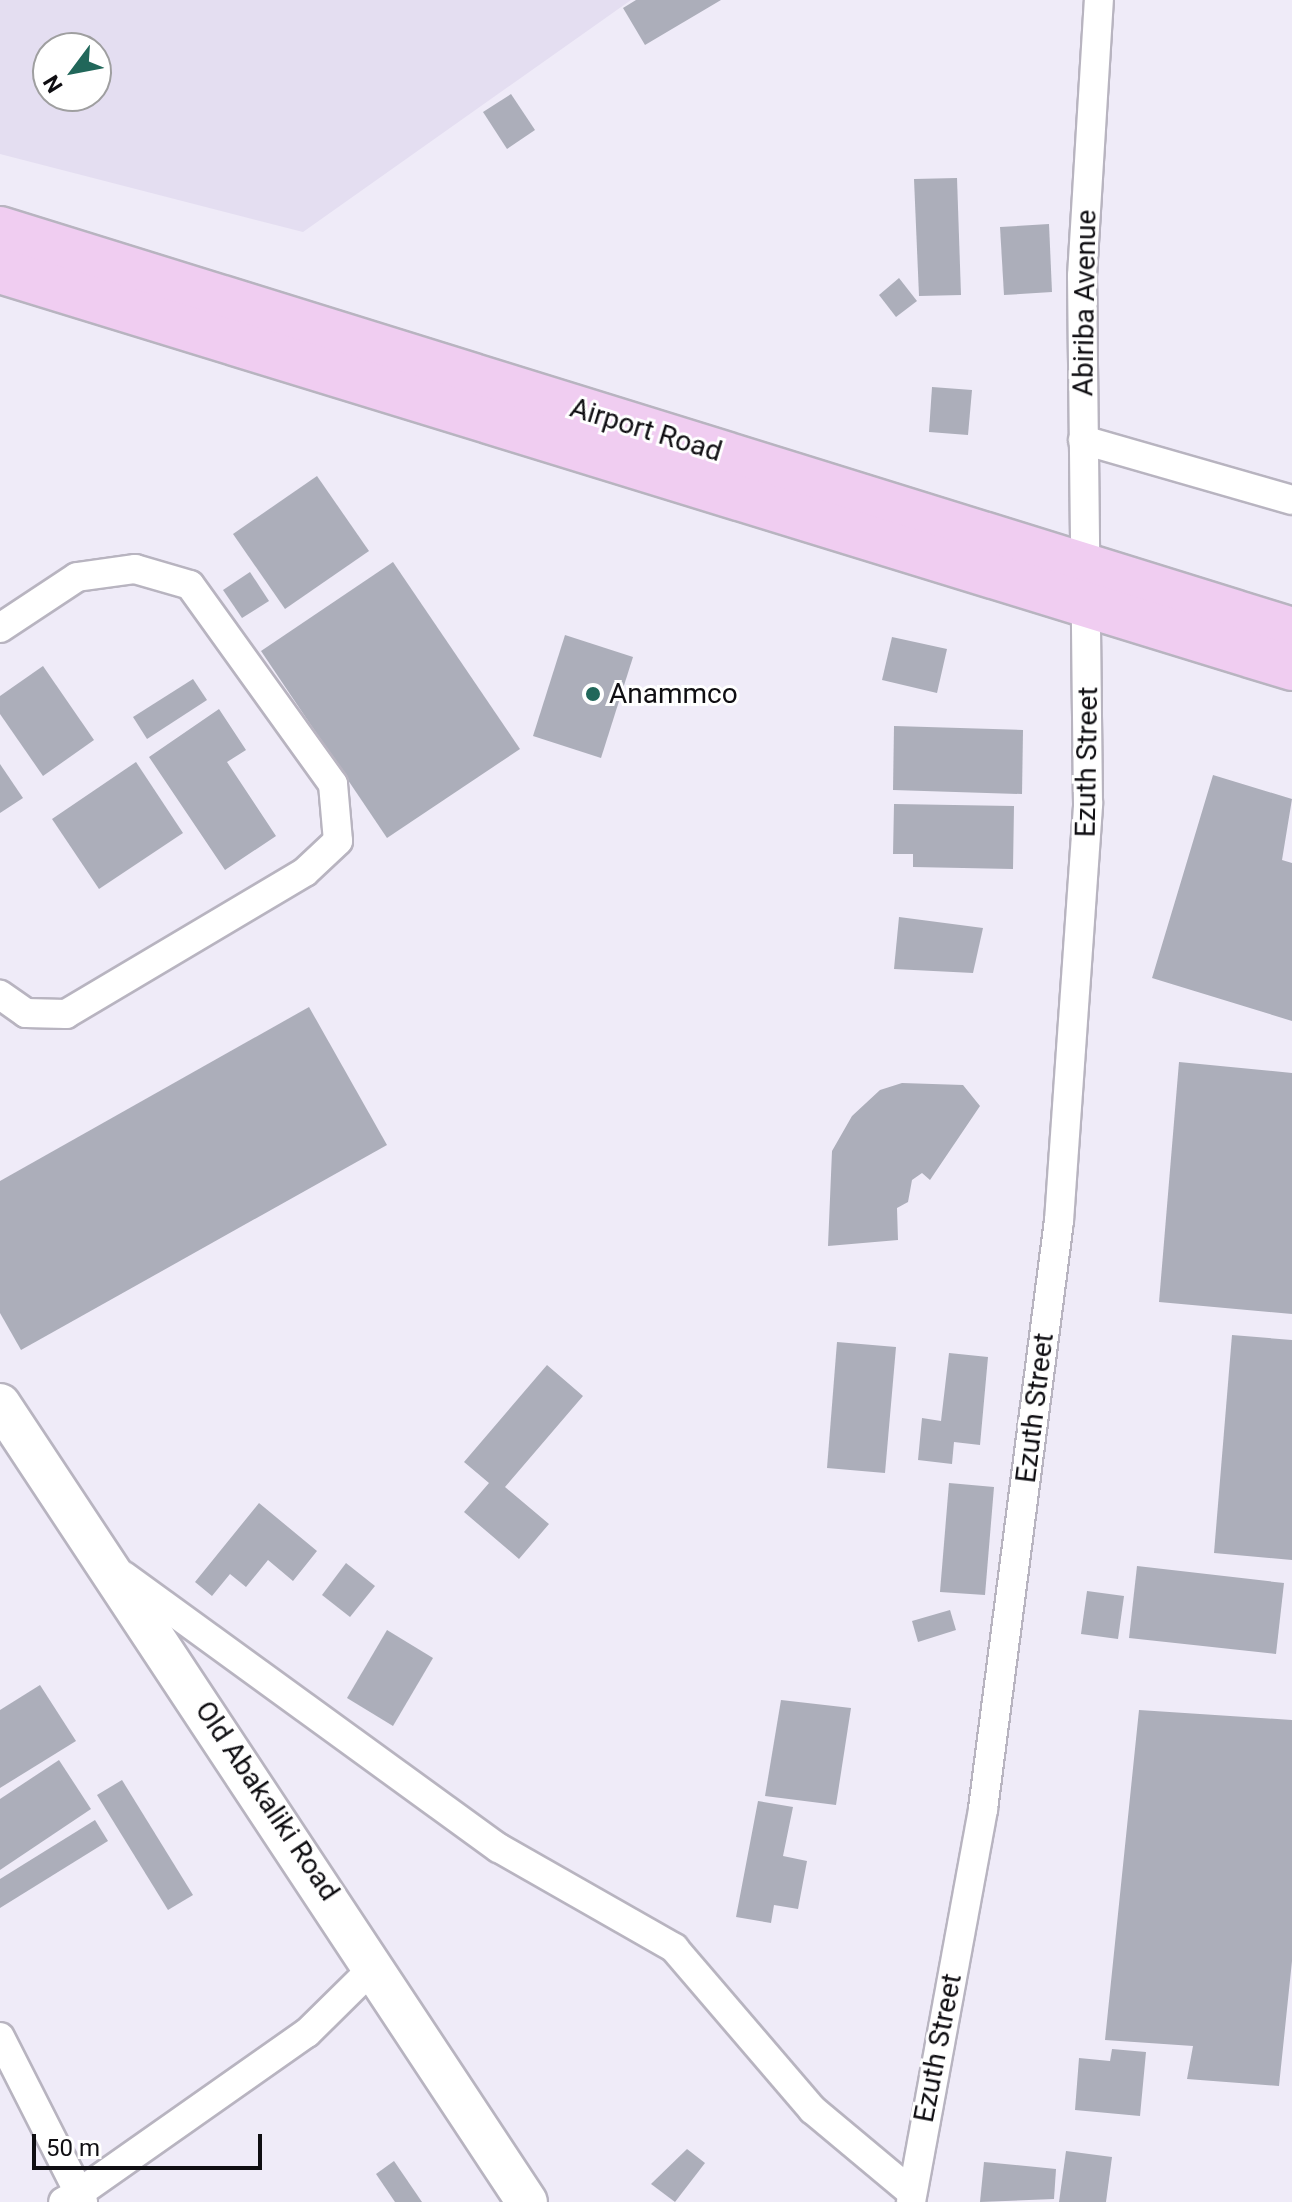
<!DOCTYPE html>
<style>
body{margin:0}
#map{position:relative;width:1292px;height:2202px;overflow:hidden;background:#efebf8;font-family:Roboto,sans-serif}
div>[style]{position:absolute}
.built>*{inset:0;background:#e4def1}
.building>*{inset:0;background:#acaeba}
.roads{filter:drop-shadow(2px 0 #b8b4c0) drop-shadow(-2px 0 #b8b4c0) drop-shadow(0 2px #b8b4c0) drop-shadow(0 -2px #b8b4c0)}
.minor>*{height:28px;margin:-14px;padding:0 14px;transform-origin:14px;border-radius:14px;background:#fff}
.secondary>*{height:40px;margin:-20px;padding:0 20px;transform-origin:20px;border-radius:20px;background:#fff}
.primary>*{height:44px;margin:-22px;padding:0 22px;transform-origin:22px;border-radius:22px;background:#f0cdf1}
.dots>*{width:22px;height:22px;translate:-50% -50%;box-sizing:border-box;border:4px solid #fff;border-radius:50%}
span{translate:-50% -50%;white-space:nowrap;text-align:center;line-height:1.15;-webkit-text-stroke:6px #fff;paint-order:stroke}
.street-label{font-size:28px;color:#0f0e12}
.poi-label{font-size:28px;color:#0f0e12}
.left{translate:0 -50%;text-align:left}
.north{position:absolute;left:32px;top:32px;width:80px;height:80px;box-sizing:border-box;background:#fff;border:2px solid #9f9fa0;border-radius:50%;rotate:238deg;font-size:22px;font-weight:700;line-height:32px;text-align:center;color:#0f0e12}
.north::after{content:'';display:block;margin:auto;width:28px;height:36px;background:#21675a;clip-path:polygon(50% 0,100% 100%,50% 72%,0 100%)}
.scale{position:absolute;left:32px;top:2134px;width:230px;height:36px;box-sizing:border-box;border:4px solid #0f0e12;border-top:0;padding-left:10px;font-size:24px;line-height:28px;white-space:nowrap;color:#0f0e12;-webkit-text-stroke:6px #fff;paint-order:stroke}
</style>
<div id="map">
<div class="built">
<div style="clip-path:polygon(evenodd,0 0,631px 0,303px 232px,0 154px,0 0,48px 48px,96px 48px,96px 96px,48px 96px,48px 48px)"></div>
</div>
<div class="building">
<div style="clip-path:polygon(636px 0,721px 0,645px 45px,623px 8px)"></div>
<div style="clip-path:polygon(511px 94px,535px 130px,507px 149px,483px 112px)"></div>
<div style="clip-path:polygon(957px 178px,961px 295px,919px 296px,914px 179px)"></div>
<div style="clip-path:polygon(1049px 224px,1052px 292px,1004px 295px,1000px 227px)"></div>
<div style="clip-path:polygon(899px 278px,917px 301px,896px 317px,879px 295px)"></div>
<div style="clip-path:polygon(932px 387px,972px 390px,968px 435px,929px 432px)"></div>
<div style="clip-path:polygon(317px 476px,369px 551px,285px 609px,233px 534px)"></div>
<div style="clip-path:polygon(393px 562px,520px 749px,387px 838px,261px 651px)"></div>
<div style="clip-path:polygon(250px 572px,269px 601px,242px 618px,223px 590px)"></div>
<div style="clip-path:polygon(565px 635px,633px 657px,601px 758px,533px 736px)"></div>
<div style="clip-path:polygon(892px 637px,947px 649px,937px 693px,882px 680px)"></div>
<div style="clip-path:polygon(43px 666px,94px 740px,43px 776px,0 714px,0 696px)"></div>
<div style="clip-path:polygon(193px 679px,207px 700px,147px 739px,133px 717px)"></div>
<div style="clip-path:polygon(219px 709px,246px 750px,227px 762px,276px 836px,225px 870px,149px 757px)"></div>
<div style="clip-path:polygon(894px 726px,1023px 730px,1022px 794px,893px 790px)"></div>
<div style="clip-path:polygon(136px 762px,183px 833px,99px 889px,52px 819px)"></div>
<div style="clip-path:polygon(0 764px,23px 798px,0 813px)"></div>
<div style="clip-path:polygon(1213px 775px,1292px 799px,1282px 860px,1292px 863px,1292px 1021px,1152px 978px)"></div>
<div style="clip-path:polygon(894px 804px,1014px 806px,1013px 869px,913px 867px,913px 854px,893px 854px)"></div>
<div style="clip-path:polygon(899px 917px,983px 928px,973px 973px,894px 969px)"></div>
<div style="clip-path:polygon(309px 1007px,387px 1145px,21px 1350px,0 1313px,0 1181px)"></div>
<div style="clip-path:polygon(1179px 1062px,1292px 1073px,1292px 1314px,1159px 1302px)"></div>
<div style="clip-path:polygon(902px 1083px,963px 1085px,980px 1106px,930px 1180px,922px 1173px,912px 1180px,908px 1202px,897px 1208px,898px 1240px,828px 1246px,832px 1151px,852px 1116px,880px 1090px)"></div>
<div style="clip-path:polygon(1232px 1335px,1292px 1340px,1292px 1560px,1214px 1553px)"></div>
<div style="clip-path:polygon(837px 1342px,896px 1347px,885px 1473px,827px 1468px)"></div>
<div style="clip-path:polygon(949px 1353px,988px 1357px,980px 1445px,954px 1442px,952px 1464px,918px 1460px,922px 1418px,941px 1421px)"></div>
<div style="clip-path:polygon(547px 1365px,583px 1396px,505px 1487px,549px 1524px,519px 1559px,464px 1512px,489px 1483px,464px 1462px)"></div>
<div style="clip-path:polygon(949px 1483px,994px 1487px,985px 1595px,940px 1592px)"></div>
<div style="clip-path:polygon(259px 1503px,317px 1551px,293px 1581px,268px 1560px,246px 1587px,230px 1574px,212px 1596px,195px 1582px)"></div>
<div style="clip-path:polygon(346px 1563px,375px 1586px,350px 1617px,322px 1595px)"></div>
<div style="clip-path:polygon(1137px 1566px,1284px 1583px,1276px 1654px,1129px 1638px)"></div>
<div style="clip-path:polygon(1087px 1591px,1124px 1596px,1118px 1639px,1081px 1634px)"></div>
<div style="clip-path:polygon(950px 1610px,956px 1630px,918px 1642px,912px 1621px)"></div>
<div style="clip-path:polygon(387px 1630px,433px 1658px,393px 1726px,347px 1698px)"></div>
<div style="clip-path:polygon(40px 1685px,76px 1741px,0 1788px,0 1710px)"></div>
<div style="clip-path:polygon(781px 1700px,851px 1708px,836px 1805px,765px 1796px)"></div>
<div style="clip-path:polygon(1139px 1710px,1292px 1720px,1292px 1961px,1279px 2086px,1187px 2079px,1193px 2046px,1105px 2040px)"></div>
<div style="clip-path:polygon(59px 1760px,91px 1809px,0 1870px,0 1799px)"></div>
<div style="clip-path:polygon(122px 1780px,193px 1895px,168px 1910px,97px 1795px)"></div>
<div style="clip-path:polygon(758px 1801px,793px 1807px,783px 1856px,807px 1861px,798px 1909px,774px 1905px,771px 1923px,736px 1917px)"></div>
<div style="clip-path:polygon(95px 1820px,108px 1841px,0 1908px,0 1879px)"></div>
<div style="clip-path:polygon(1112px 2049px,1146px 2052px,1140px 2116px,1075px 2110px,1079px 2058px,1110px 2061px)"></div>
<div style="clip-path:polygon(687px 2149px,705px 2163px,675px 2202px,651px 2184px)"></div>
<div style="clip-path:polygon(1066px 2151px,1112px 2157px,1106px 2202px,1059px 2202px)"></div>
<div style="clip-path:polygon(394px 2161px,422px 2202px,395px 2202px,376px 2174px)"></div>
<div style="clip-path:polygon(984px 2162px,1056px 2169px,1054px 2199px,980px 2202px)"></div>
</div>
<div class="roads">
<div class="minor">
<div style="left:1083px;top:440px;width:217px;rotate:16deg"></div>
<div style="left:0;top:628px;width:92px;rotate:-33.5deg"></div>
<div style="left:77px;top:577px;width:59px;rotate:-7.9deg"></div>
<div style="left:135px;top:569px;width:57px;rotate:16.2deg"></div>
<div style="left:190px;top:585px;width:245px;rotate:54.3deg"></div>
<div style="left:333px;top:784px;width:57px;rotate:85deg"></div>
<div style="left:338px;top:841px;width:45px;rotate:136.8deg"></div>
<div style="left:305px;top:872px;width:278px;rotate:149.3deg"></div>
<div style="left:66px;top:1014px;width:40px;rotate:-178.6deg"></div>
<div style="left:26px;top:1013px;width:32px;rotate:-145deg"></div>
<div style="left:124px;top:1576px;width:463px;rotate:36deg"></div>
<div style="left:499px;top:1848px;width:202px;rotate:29.7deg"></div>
<div style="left:674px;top:1948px;width:213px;rotate:49.4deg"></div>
<div style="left:813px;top:2110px;width:128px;rotate:39.9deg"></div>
<div style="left:0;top:2037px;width:175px;rotate:63.1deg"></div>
<div style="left:79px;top:2193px;width:18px;rotate:151deg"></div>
<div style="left:83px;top:2202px;width:10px;rotate:-114deg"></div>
<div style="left:79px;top:2193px;width:279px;rotate:-35.1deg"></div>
<div style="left:307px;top:2033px;width:97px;rotate:-44.6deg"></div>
<div style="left:911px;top:2202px;width:400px;rotate:-79.6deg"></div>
<div style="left:983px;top:1809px;width:593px;rotate:-82.64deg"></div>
<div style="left:1059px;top:1221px;width:418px;rotate:-86deg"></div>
<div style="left:1088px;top:804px;width:528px;rotate:-90.65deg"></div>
<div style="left:1082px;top:276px;width:277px;rotate:-86.5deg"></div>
</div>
<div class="secondary">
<div style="left:0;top:1404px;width:956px;rotate:56.56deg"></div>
</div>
<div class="primary">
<div style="left:0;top:229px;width:1353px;rotate:17.24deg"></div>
<div style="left:0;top:271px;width:1352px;rotate:17.08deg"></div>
</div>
</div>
<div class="dots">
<div style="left:593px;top:694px;background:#21675a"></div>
</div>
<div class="street-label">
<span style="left:1085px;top:303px;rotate:-89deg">Abiriba Avenue</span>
<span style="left:646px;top:430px;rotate:17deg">Airport Road</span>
<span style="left:1087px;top:762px;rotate:-89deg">Ezuth Street</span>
<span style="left:1035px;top:1408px;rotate:-83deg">Ezuth Street</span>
<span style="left:267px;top:1801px;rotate:56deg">Old Abakaliki Road</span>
<span style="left:938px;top:2048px;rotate:-79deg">Ezuth Street</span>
</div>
<div class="poi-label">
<span class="left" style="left:609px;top:694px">Anammco</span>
</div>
<div class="north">N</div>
<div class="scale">50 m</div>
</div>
